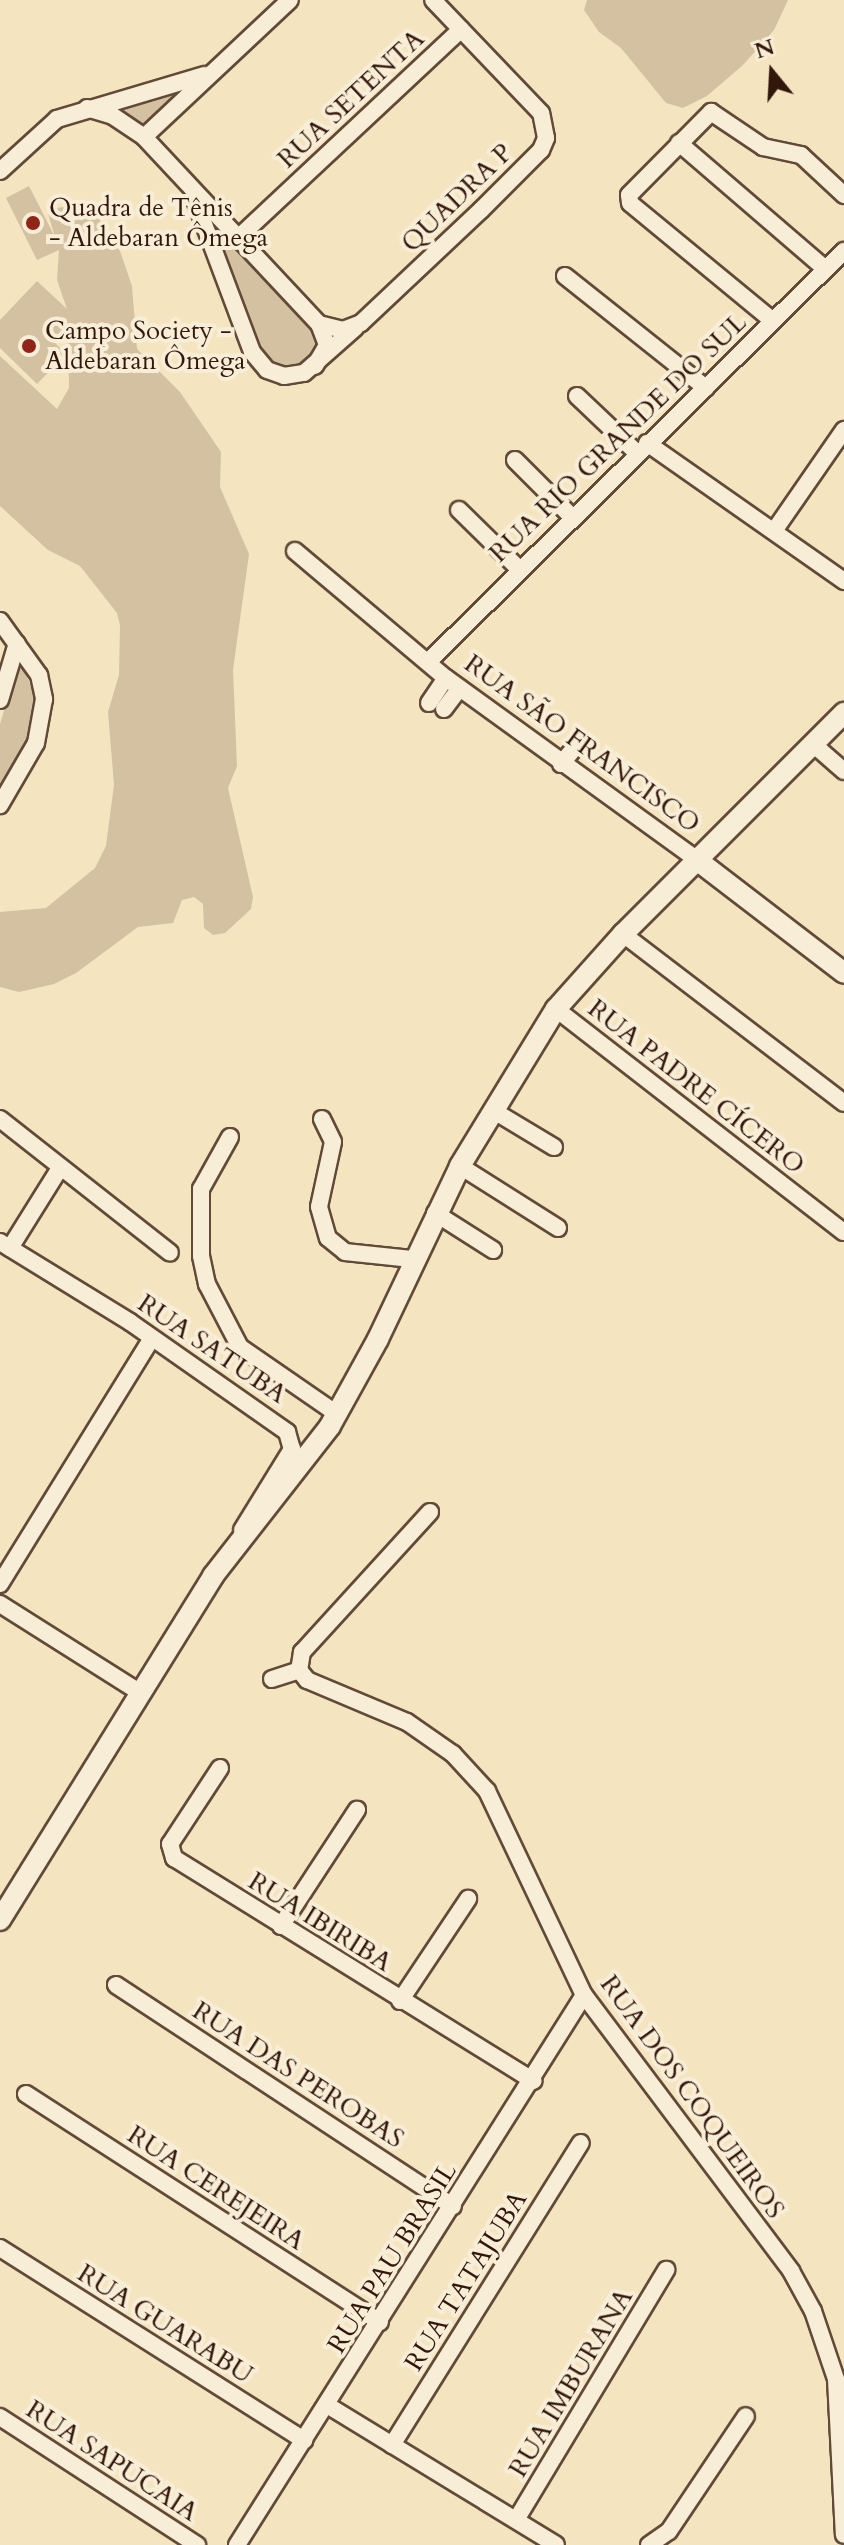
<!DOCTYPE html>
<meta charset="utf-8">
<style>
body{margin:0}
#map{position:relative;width:844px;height:2545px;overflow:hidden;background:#f4e4c0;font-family:Cardo,serif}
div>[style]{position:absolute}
.green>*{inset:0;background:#d3c1a1}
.roads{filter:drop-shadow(2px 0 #624a38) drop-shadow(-2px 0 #624a38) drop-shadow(0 2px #624a38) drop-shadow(0 -2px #624a38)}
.minor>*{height:16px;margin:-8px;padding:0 8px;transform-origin:8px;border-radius:8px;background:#f8edd6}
.tertiary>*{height:20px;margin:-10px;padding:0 10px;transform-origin:10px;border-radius:10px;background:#f8edd6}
.dots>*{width:22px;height:22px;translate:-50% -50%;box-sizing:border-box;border:4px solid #f8edd6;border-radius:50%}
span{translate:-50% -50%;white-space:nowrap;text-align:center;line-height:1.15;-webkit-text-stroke:8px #f8edd6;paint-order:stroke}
.street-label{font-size:26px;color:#32170b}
.poi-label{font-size:26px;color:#32170b}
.left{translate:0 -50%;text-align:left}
.north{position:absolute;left:732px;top:32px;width:80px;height:80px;-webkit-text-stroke:6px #f8edd6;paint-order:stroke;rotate:342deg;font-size:22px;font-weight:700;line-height:32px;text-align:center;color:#32170b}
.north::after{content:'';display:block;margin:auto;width:28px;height:36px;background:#32170b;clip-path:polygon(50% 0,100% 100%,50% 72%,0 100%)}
</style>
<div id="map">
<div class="green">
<div style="clip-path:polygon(587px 0,788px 0,774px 30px,743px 65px,707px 96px,683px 108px,666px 103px,621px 48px,599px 32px,584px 10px)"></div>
<div style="clip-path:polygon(181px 93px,144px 133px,119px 116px,120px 110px)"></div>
<div style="clip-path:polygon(29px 186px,55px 237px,47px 210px,84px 203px,94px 211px,120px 251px,132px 286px,137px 349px,180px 392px,221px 452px,220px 487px,249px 554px,233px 670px,237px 766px,228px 788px,253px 897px,251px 909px,225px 933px,213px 935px,204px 928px,203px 904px,194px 897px,182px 900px,173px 923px,138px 927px,76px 973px,54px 984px,19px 992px,0 987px,0 912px,46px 908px,95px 868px,106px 846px,114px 785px,108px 712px,119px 675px,120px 625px,117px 613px,80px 566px,48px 550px,0 506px,0 356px,57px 409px,69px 388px,68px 329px,55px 343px,66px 354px,37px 384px,0 348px,0 320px,37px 281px,67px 309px,57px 280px,59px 250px,37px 260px,6px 198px)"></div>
<div style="clip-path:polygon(221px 230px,320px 332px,323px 345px,315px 358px,295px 371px,280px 371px,258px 352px,218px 238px)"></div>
<div style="clip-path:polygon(19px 660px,38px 701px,34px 732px,0 794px,0 724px)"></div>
</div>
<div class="roads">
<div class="minor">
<div style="left:87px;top:108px;width:27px;rotate:17deg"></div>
<div style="left:113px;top:116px;width:37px;rotate:34deg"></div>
<div style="left:144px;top:137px;width:256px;rotate:46.9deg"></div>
<div style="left:319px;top:324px;width:22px;rotate:69deg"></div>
<div style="left:327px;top:345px;width:24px;rotate:120deg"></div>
<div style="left:144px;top:137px;width:200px;rotate:-43.2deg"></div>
<div style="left:679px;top:143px;width:190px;rotate:40.7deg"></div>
<div style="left:0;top:171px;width:77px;rotate:-42.4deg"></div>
<div style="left:57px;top:119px;width:154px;rotate:-16.6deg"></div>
<div style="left:195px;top:200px;width:162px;rotate:69.4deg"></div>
<div style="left:252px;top:352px;width:23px;rotate:50deg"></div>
<div style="left:267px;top:370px;width:18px;rotate:19deg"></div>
<div style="left:284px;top:376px;width:20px;rotate:-9deg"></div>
<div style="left:304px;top:373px;width:68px;rotate:-41.4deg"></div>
<div style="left:239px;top:237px;width:304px;rotate:-43.1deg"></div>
<div style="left:565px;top:276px;width:180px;rotate:38.5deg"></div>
<div style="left:773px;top:321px;width:185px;rotate:-140.5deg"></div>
<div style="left:630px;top:203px;width:8px;rotate:-97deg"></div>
<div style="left:629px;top:195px;width:117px;rotate:-45.3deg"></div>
<div style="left:711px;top:112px;width:63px;rotate:33.9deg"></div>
<div style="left:763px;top:147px;width:39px;rotate:12deg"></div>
<div style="left:801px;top:155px;width:59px;rotate:42.9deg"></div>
<div style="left:319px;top:324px;width:25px;rotate:14deg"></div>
<div style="left:343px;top:330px;width:19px;rotate:-21deg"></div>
<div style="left:361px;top:323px;width:165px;rotate:-43.3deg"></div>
<div style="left:481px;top:210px;width:85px;rotate:-45deg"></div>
<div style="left:541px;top:150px;width:13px;rotate:-67deg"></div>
<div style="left:546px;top:138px;width:25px;rotate:-101deg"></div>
<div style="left:541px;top:113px;width:156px;rotate:-133.7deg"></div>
<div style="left:577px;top:396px;width:83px;rotate:43.5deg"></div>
<div style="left:647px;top:443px;width:241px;rotate:35deg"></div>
<div style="left:515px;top:460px;width:82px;rotate:45deg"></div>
<div style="left:459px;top:510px;width:83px;rotate:44.5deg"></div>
<div style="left:774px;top:531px;width:123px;rotate:-55.3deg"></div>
<div style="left:295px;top:551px;width:197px;rotate:40.1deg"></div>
<div style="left:446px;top:678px;width:310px;rotate:35.9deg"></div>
<div style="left:0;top:621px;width:67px;rotate:54.2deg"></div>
<div style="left:39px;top:675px;width:25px;rotate:78deg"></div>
<div style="left:44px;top:699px;width:45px;rotate:100.3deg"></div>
<div style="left:36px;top:743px;width:72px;rotate:120.1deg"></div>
<div style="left:428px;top:662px;width:585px;rotate:-44.65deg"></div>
<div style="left:0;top:700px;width:59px;rotate:-73.4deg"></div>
<div style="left:429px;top:703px;width:30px;rotate:-56deg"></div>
<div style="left:444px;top:709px;width:26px;rotate:-53deg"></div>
<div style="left:813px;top:744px;width:41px;rotate:41.1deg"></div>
<div style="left:561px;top:764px;width:31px;rotate:-50deg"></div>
<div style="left:623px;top:934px;width:278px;rotate:37.4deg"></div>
<div style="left:556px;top:1009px;width:364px;rotate:37.8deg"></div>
<div style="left:494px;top:1111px;width:70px;rotate:31deg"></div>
<div style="left:0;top:1119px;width:216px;rotate:38.2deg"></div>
<div style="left:322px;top:1119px;width:25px;rotate:64deg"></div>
<div style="left:333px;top:1142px;width:66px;rotate:102.2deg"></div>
<div style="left:319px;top:1207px;width:32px;rotate:74deg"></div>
<div style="left:328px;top:1238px;width:22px;rotate:39deg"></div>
<div style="left:345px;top:1252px;width:67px;rotate:6deg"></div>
<div style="left:230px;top:1137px;width:60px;rotate:119.1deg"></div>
<div style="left:201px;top:1189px;width:67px;rotate:90deg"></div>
<div style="left:201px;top:1256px;width:29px;rotate:78deg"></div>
<div style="left:207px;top:1284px;width:71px;rotate:62.4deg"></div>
<div style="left:240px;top:1347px;width:118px;rotate:34.6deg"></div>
<div style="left:460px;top:1166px;width:116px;rotate:32.3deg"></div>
<div style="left:435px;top:1213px;width:69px;rotate:32.5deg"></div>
<div style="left:0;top:1242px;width:153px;rotate:31.6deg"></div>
<div style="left:130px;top:1322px;width:192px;rotate:35deg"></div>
<div style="left:287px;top:1432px;width:18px;rotate:74deg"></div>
<div style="left:292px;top:1449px;width:95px;rotate:121.7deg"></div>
<div style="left:10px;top:1248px;width:94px;rotate:-58deg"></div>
<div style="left:430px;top:1512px;width:190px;rotate:132.4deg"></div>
<div style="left:302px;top:1652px;width:18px;rotate:99deg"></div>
<div style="left:299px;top:1670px;width:13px;rotate:51deg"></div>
<div style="left:307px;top:1680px;width:108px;rotate:22.8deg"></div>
<div style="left:407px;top:1722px;width:56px;rotate:34.8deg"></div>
<div style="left:453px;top:1754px;width:50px;rotate:47.4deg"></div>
<div style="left:487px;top:1791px;width:226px;rotate:64.6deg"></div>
<div style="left:584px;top:1995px;width:345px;rotate:53.1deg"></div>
<div style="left:791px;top:2271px;width:46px;rotate:61.2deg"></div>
<div style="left:813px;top:2311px;width:72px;rotate:71.3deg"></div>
<div style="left:836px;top:2379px;width:156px;rotate:87.1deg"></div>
<div style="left:0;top:1584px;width:289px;rotate:-58.3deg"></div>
<div style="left:0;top:1604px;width:167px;rotate:32.3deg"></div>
<div style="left:272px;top:1679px;width:28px;rotate:-18deg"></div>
<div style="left:220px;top:1768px;width:91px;rotate:123.3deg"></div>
<div style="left:170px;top:1844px;width:15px;rotate:74deg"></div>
<div style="left:174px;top:1858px;width:423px;rotate:31.8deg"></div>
<div style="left:281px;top:1926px;width:139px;rotate:-56.8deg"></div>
<div style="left:116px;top:1985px;width:403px;rotate:33.3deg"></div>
<div style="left:400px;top:2001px;width:123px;rotate:-56.3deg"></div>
<div style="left:26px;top:2094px;width:421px;rotate:32.8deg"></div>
<div style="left:0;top:2248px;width:360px;rotate:32.3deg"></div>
<div style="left:327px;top:2405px;width:268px;rotate:31.4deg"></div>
<div style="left:0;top:2417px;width:235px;rotate:33deg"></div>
<div style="left:392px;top:2445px;width:356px;rotate:-58deg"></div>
<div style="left:516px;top:2520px;width:292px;rotate:-59deg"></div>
<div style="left:237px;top:2545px;width:650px;rotate:-57.75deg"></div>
<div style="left:649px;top:2545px;width:24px;rotate:-35deg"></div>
<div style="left:669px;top:2531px;width:138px;rotate:-56.2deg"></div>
</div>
<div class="tertiary">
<div style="left:697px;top:860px;width:185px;rotate:37.5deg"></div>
<div style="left:0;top:1920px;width:405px;rotate:-58.2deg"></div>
<div style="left:213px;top:1576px;width:190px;rotate:-52deg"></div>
<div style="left:330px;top:1426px;width:99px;rotate:-61.1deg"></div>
<div style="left:378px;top:1339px;width:191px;rotate:-64.6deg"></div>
<div style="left:460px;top:1166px;width:184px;rotate:-58.6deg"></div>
<div style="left:556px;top:1009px;width:101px;rotate:-48.2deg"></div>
<div style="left:623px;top:934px;width:313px;rotate:-45deg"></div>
</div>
</div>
<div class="dots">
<div style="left:33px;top:223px;background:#8f2418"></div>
<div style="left:29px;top:346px;background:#8f2418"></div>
</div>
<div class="street-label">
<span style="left:351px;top:99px;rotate:-43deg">RUA SETENTA</span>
<span style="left:457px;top:198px;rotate:-44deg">QUADRA P</span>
<span style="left:618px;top:438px;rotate:-44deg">RUA RIO GRANDE DO SUL</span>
<span style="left:582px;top:744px;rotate:36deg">RUA SÃO FRANCISCO</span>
<span style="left:696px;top:1087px;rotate:38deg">RUA PADRE CÍCERO</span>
<span style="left:212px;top:1349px;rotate:34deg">RUA SATUBA</span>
<span style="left:320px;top:1922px;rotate:32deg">RUA IBIRIBA</span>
<span style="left:298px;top:2075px;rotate:33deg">RUA DAS PEROBAS</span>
<span style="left:692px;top:2097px;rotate:54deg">RUA DOS COQUEIROS</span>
<span style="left:216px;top:2188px;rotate:33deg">RUA CEREJEIRA</span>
<span style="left:392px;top:2258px;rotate:-58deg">RUA PAU BRASIL</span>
<span style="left:466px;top:2281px;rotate:-58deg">RUA TATAJUBA</span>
<span style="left:165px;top:2324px;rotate:32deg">RUA GUARABU</span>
<span style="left:571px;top:2383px;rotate:-59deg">RUA IMBURANA</span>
<span style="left:112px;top:2461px;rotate:33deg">RUA SAPUCAIA</span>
</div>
<div class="poi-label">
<span class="left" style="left:49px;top:223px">Quadra de Tênis<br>- Aldebaran Ômega</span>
<span class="left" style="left:45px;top:346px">Campo Society -<br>Aldebaran Ômega</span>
</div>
<div class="north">N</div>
</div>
